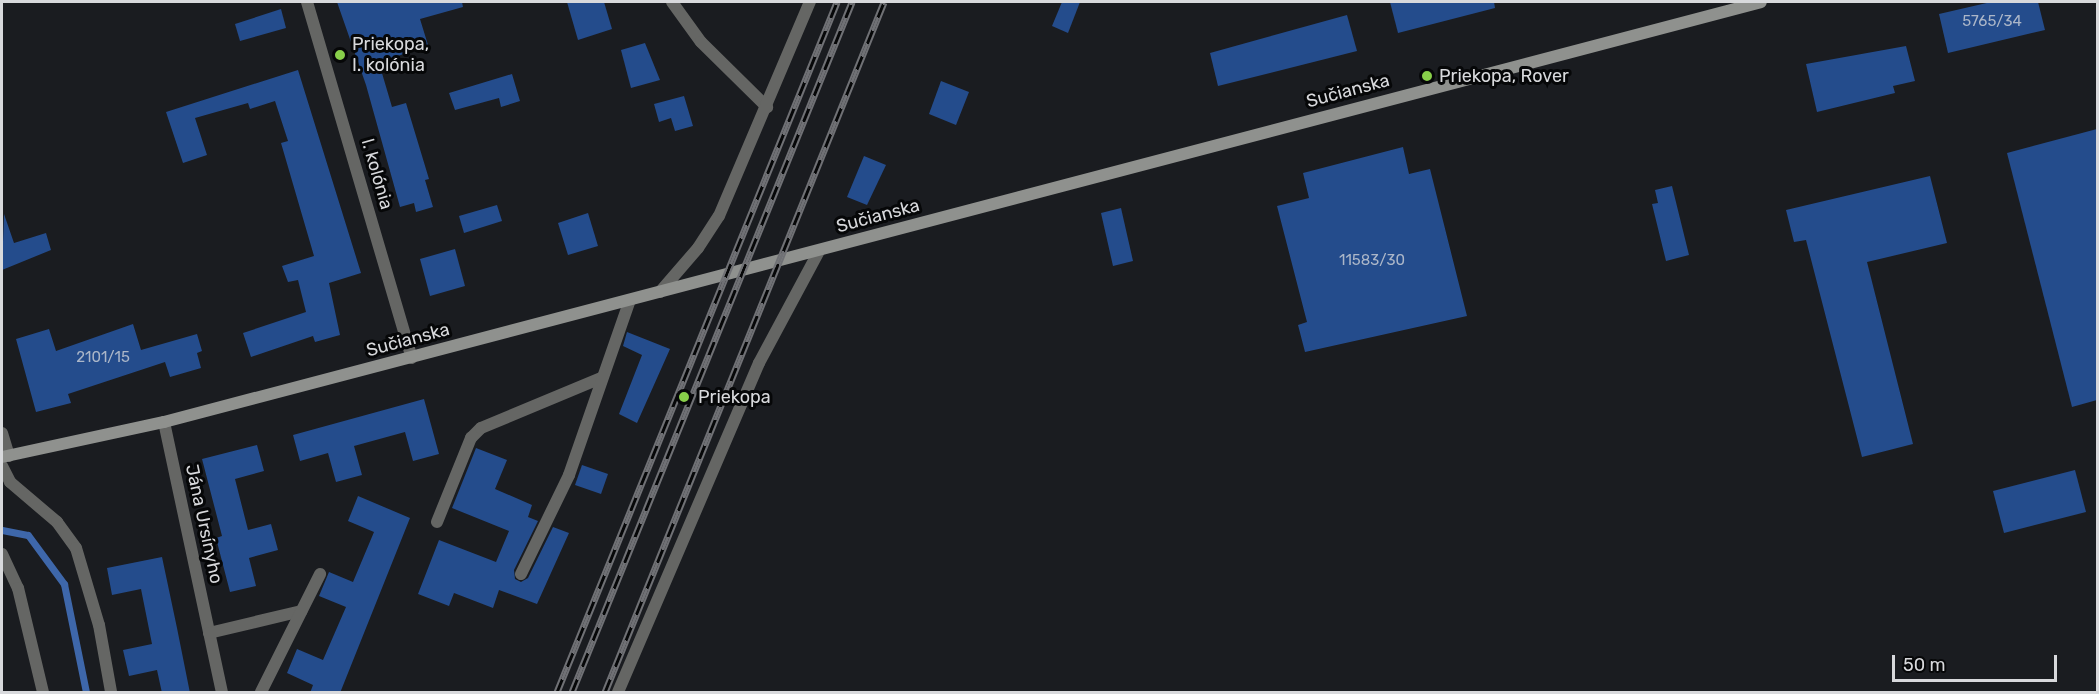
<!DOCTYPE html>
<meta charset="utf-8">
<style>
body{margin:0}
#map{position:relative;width:2099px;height:694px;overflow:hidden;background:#1a1c20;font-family:Rubik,sans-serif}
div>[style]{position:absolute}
.stream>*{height:7px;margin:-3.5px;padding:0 3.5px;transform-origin:3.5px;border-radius:3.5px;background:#3e67aa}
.building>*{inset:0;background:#244c8c}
.lane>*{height:12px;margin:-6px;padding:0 6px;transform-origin:6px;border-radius:6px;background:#656664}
.street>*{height:12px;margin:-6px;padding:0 6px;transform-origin:6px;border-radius:6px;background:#656664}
.secondary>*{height:12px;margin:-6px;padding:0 6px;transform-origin:6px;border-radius:6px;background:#8f918e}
.rail>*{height:7px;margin-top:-3.5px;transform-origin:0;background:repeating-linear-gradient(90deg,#060708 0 14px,#707175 0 28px);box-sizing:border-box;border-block:2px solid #707175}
.dots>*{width:16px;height:16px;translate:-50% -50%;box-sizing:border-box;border:3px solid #060708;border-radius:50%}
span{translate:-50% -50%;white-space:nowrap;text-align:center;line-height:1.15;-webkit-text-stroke:6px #060708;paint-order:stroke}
.number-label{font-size:15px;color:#abb6c8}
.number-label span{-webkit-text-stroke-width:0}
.poi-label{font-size:18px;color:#d8d9dc}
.left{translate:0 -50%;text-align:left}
.street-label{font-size:18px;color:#d8d9dc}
.frame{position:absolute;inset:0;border:3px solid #d8d9dc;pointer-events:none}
.scale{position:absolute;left:1892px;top:655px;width:165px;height:27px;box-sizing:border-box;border:3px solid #d8d9dc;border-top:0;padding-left:8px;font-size:18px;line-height:21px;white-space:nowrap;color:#d8d9dc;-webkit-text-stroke:4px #060708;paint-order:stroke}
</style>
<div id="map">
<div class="stream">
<div style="left:2px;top:530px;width:26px;rotate:11deg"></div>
<div style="left:28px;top:535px;width:61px;rotate:53.7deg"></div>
<div style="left:64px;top:584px;width:110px;rotate:78.5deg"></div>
</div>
<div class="building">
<div style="clip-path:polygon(337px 2px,462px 2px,463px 7px,420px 19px,428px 45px,379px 63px,392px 107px,406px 103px,429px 179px,425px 180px,433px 207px,416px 212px,414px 203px,400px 207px,366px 85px)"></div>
<div style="clip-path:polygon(567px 2px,604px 2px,612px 29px,578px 40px)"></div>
<div style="clip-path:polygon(1062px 2px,1080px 2px,1068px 33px,1052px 26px)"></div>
<div style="clip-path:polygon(1390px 2px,1494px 2px,1495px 8px,1398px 33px)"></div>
<div style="clip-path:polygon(1991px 2px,2038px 2px,2045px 30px,1948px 53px,1939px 14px)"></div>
<div style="clip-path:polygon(281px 9px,286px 28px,240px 41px,235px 24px)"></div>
<div style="clip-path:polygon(1347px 15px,1357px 51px,1218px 86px,1210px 53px)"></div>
<div style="clip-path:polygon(645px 43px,660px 80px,631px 88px,621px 50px)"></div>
<div style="clip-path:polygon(1906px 46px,1915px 81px,1893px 86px,1895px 93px,1817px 112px,1806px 64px)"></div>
<div style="clip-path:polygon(298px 70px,361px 273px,329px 283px,340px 335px,315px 342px,313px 336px,251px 357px,243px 333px,306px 312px,298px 280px,288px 282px,282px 266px,314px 256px,281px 143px,288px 141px,275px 101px,250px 109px,248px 103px,195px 118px,207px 155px,183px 163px,166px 112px)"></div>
<div style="clip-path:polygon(512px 74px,520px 101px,501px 107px,499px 98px,455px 110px,449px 93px)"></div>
<div style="clip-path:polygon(941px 81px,969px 92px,956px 125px,929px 114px)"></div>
<div style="clip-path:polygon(684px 96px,693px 126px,675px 131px,671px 118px,659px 122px,654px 104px)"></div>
<div style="clip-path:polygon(2097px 129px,2097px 400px,2072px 407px,2007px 153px)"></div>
<div style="clip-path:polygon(1403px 147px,1409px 174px,1430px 169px,1467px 316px,1305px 352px,1298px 325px,1307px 322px,1277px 206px,1309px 198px,1303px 173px)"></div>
<div style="clip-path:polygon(864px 156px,886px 165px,867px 205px,847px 197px)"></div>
<div style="clip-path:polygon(1930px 176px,1947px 243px,1867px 262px,1913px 444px,1862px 457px,1806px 240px,1794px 242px,1786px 210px)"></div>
<div style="clip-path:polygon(1672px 186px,1689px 255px,1666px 261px,1652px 204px,1658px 203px,1655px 190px)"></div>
<div style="clip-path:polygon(497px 205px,502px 221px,464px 233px,459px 216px)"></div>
<div style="clip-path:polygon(1121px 208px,1133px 261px,1113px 266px,1101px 213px)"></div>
<div style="clip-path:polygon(588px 213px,598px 246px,568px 255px,558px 223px)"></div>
<div style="clip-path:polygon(4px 214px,14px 243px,46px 233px,51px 250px,2px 270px)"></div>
<div style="clip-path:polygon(455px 249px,465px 286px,430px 296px,420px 259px)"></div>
<div style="clip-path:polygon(133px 324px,141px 350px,197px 334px,202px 351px,197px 353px,201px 368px,170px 377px,165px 362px,68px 394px,71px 403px,36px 412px,16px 339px,49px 329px,56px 351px)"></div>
<div style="clip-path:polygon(627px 332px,670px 349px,637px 423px,619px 414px,642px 355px,623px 346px)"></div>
<div style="clip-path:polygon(424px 399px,439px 454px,413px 461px,405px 432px,354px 446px,362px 475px,336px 482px,328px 453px,300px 461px,293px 435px)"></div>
<div style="clip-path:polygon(257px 445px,264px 471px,235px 479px,248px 530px,271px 524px,278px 550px,249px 558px,256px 586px,230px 592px,216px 538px,222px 536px,202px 459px)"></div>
<div style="clip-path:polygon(476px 448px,507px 460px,495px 489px,532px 505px,528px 517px,538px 521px,514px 570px,515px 579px,521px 582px,528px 578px,553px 527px,569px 533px,537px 604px,499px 590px,493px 608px,454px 593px,449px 606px,418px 594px,439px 540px,496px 562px,509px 531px,452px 508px)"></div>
<div style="clip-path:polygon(582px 465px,608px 474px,601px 494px,575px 485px)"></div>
<div style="clip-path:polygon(2075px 470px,2086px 512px,2004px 533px,1993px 491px)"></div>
<div style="clip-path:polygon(358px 496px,410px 518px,340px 693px,310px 693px,313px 685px,287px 673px,297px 649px,323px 660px,346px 607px,319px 596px,329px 572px,353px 582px,374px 532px,348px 521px)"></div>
<div style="clip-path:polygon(162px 557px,177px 628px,190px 693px,162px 693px,157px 670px,129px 676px,123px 650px,152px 644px,141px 589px,112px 595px,107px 568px)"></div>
</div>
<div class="lane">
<div style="left:164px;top:422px;width:276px;rotate:77.9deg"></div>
<div style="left:2px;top:466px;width:18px;rotate:63deg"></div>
<div style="left:10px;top:482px;width:62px;rotate:40.4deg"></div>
<div style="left:57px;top:522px;width:32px;rotate:54deg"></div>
<div style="left:76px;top:548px;width:80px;rotate:73.4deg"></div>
<div style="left:99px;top:625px;width:68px;rotate:79.8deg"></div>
<div style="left:437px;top:522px;width:91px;rotate:-68deg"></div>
<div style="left:471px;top:438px;width:14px;rotate:-45deg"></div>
<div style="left:481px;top:428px;width:130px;rotate:-22.6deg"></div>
<div style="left:2px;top:554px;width:38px;rotate:65deg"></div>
<div style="left:18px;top:588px;width:107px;rotate:76.5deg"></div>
<div style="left:209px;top:633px;width:95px;rotate:-13.4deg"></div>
<div style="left:261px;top:692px;width:132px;rotate:-63.4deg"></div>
<div style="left:618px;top:692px;width:358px;rotate:-66.8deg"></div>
<div style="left:759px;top:363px;width:127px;rotate:-61.8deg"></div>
</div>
<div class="street">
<div style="left:307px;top:2px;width:371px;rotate:73.6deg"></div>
<div style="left:672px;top:2px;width:49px;rotate:54.1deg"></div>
<div style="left:701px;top:42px;width:93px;rotate:44.6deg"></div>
<div style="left:660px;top:292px;width:58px;rotate:-49.2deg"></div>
<div style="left:698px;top:248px;width:38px;rotate:-57deg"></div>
<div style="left:719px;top:216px;width:233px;rotate:-67deg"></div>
<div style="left:2px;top:433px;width:24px;rotate:73deg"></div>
<div style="left:521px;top:574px;width:110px;rotate:-64.1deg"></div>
<div style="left:569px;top:475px;width:185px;rotate:-70.8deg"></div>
</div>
<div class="secondary">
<div style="left:2px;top:457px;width:166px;rotate:-12.2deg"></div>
<div style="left:164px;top:422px;width:1651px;rotate:-14.73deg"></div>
</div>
<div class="rail">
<div style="left:557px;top:692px;width:745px;rotate:-67.91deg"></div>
<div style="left:572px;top:692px;width:745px;rotate:-67.91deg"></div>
<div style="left:605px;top:692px;width:744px;rotate:-67.98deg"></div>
</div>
<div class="dots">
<div style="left:340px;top:55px;background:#88cf4a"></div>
<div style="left:1427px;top:76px;background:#88cf4a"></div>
<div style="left:684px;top:397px;background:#88cf4a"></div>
</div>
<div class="number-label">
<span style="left:1992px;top:22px">5765/34</span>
<span style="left:1372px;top:261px">11583/30</span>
<span style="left:103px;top:358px">2101/15</span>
</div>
<div class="poi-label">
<span class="left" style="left:352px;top:55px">Priekopa,<br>I. kolónia</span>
<span class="left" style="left:1439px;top:76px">Priekopa, Rover</span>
<span class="left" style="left:698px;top:397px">Priekopa</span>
</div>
<div class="street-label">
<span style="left:1348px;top:91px;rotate:-15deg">Sučianska</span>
<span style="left:377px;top:174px;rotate:74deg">I. kolónia</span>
<span style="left:878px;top:216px;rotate:-15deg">Sučianska</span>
<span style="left:408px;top:340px;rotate:-15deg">Sučianska</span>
<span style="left:204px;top:524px;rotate:78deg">Jána Ursínyho</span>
</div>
<div class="frame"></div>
<div class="scale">50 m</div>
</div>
